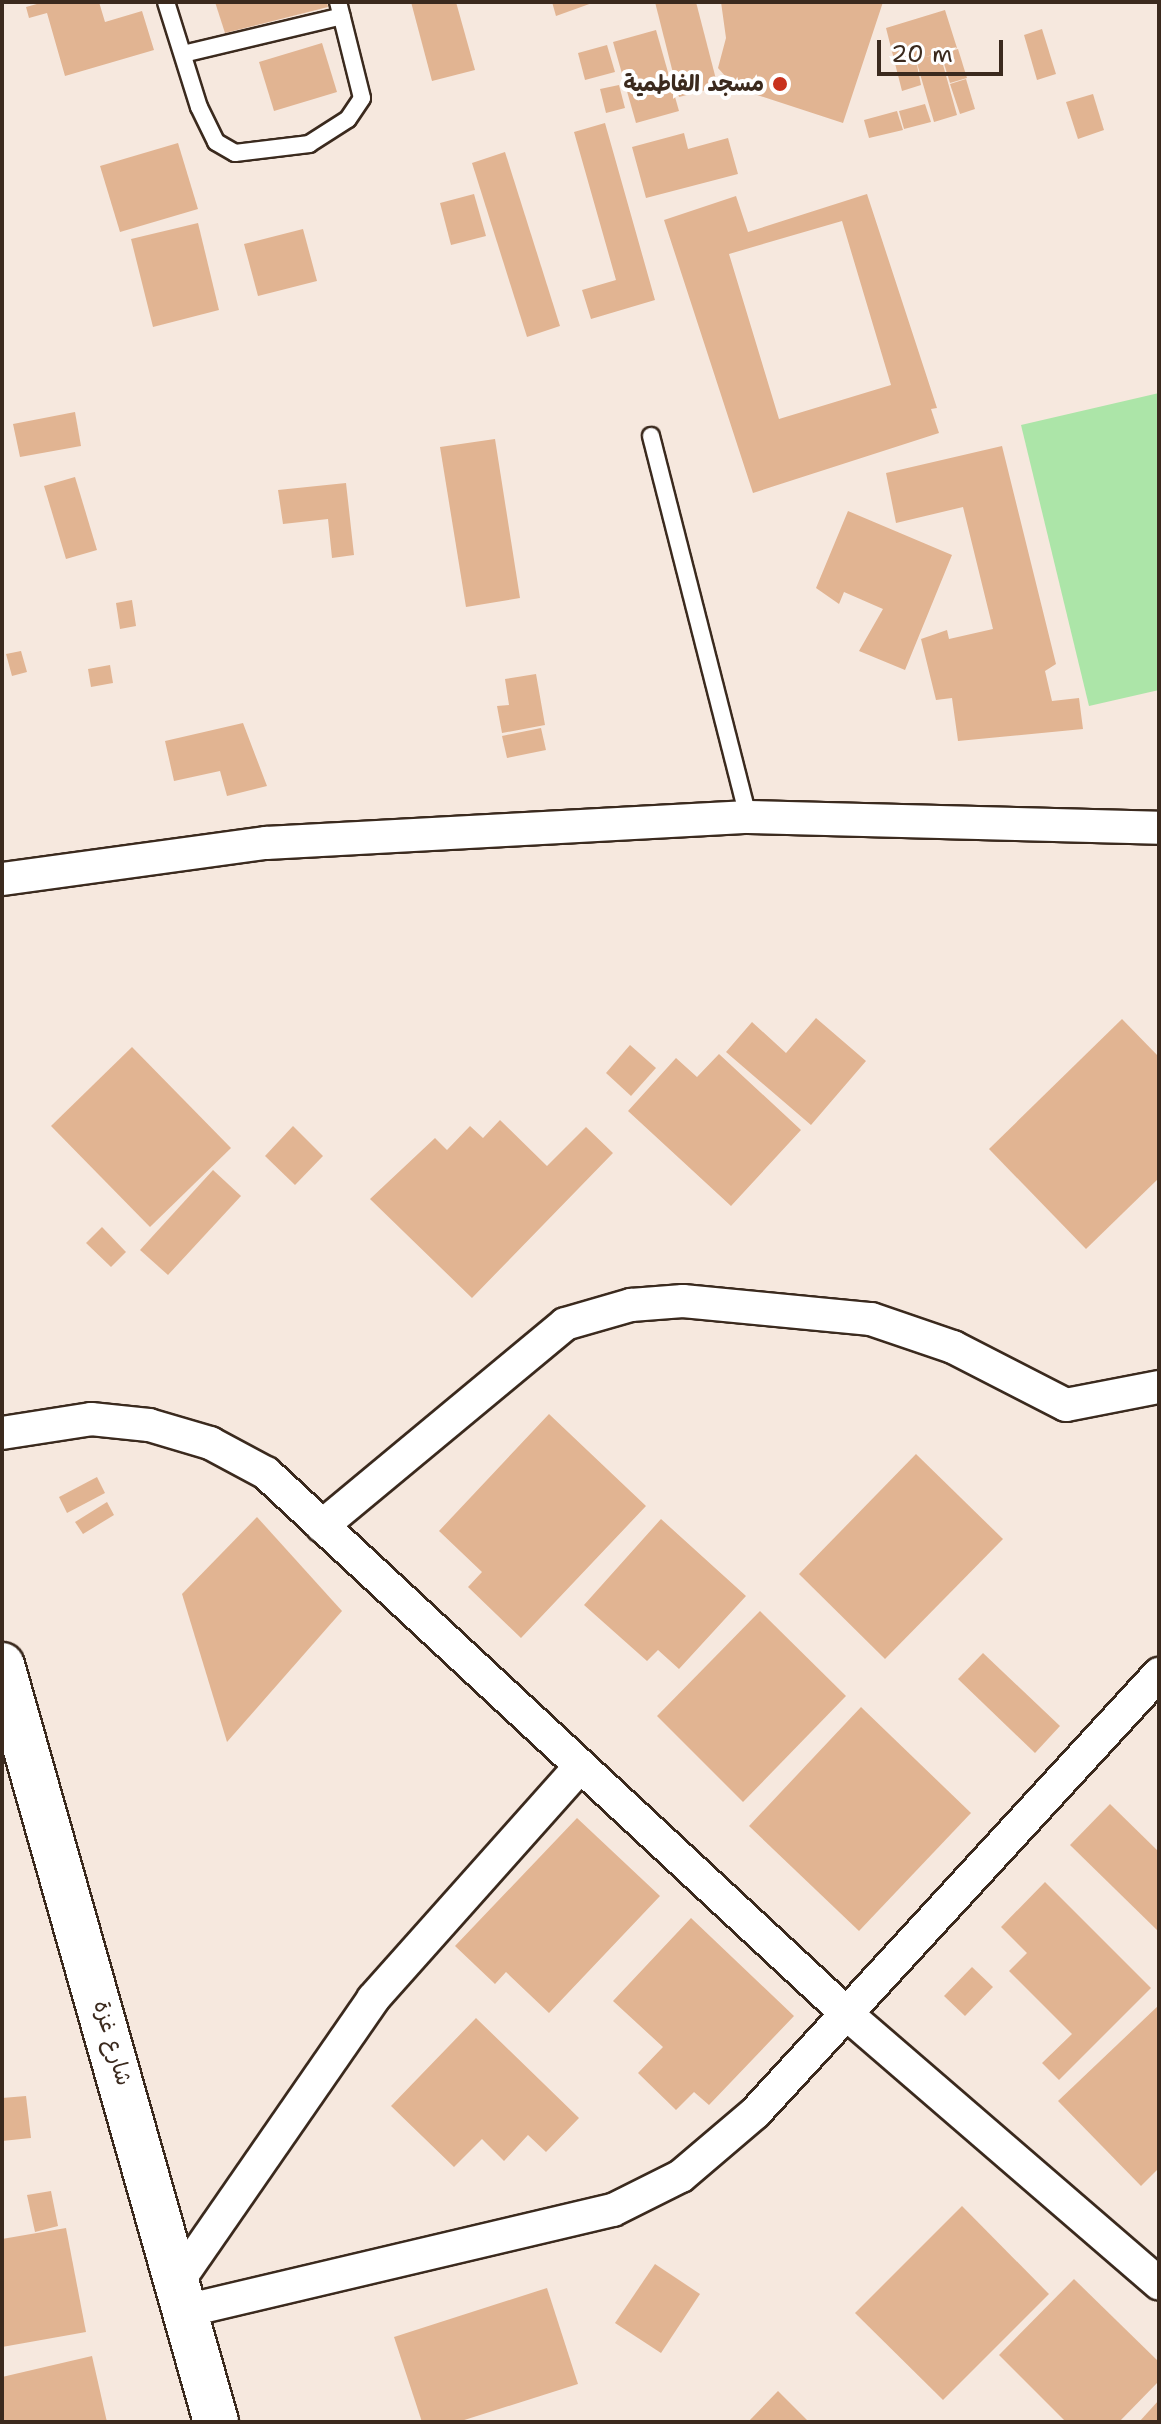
<!DOCTYPE html>
<meta charset="utf-8">
<style>
body{margin:0}
#map{position:relative;width:1161px;height:2424px;overflow:hidden;background:#f6e8de;font-family:"Shantell Sans","Playpen Sans Arabic",sans-serif}
div>[style]{position:absolute}
.green>*{inset:0;background:#ace5a8}
.building>*{inset:0;background:#e1b492}
.roads{filter:drop-shadow(2px 0 #3b2a1e) drop-shadow(-2px 0 #3b2a1e) drop-shadow(0 2px #3b2a1e) drop-shadow(0 -2px #3b2a1e)}
.lane>*{height:16px;margin:-8px;padding:0 8px;transform-origin:8px;border-radius:8px;background:#fff}
.street>*{height:32px;margin:-16px;padding:0 16px;transform-origin:16px;border-radius:16px;background:#fff}
.secondary>*{height:44px;margin:-22px;padding:0 22px;transform-origin:22px;border-radius:22px;background:#fff}
.dots>*{width:22px;height:22px;translate:-50% -50%;box-sizing:border-box;border:4px solid #fff;border-radius:50%}
span{translate:-50% -50%;white-space:nowrap;text-align:center;line-height:1.15;-webkit-text-stroke:8px #fff;paint-order:stroke}
.poi-label{font-size:22px;color:#3b2a1e;font-weight:700}
.right{translate:-100% -50%;text-align:right}
.street-label{font-size:22px;color:#3b2a1e}
.frame{position:absolute;inset:0;border:4px solid #3b2a1e;pointer-events:none}
.scale{position:absolute;left:877px;top:40px;width:126px;height:36px;box-sizing:border-box;border:4px solid #3b2a1e;border-top:0;padding-left:10px;font-size:24px;line-height:28px;white-space:nowrap;color:#3b2a1e;-webkit-text-stroke:6px #fff;paint-order:stroke}
</style>
<div id="map">
<div class="green">
<div style="clip-path:polygon(1159px 393px,1159px 690px,1089px 706px,1021px 425px)"></div>
</div>
<div class="building">
<div style="clip-path:polygon(44px 2px,99px 2px,105px 22px,142px 11px,154px 50px,65px 76px,47px 13px,29px 18px,26px 7px)"></div>
<div style="clip-path:polygon(215px 2px,327px 2px,328px 7px,225px 33px)"></div>
<div style="clip-path:polygon(411px 2px,456px 2px,475px 70px,432px 81px)"></div>
<div style="clip-path:polygon(552px 2px,595px 2px,556px 16px)"></div>
<div style="clip-path:polygon(655px 2px,696px 2px,718px 87px,679px 97px)"></div>
<div style="clip-path:polygon(721px 2px,883px 2px,843px 123px,736px 88px,718px 68px,726px 38px)"></div>
<div style="clip-path:polygon(945px 10px,957px 48px,925px 57px,940px 54px,957px 115px,934px 122px,916px 60px,921px 85px,902px 91px,886px 28px)"></div>
<div style="clip-path:polygon(1042px 29px,1056px 74px,1037px 80px,1024px 35px)"></div>
<div style="clip-path:polygon(656px 30px,679px 111px,636px 123px,613px 42px)"></div>
<div style="clip-path:polygon(322px 43px,337px 92px,274px 111px,259px 62px)"></div>
<div style="clip-path:polygon(607px 45px,615px 72px,585px 80px,578px 53px)"></div>
<div style="clip-path:polygon(958px 49px,967px 78px,950px 83px,941px 54px)"></div>
<div style="clip-path:polygon(966px 79px,975px 109px,960px 114px,950px 84px)"></div>
<div style="clip-path:polygon(619px 85px,625px 108px,606px 113px,600px 89px)"></div>
<div style="clip-path:polygon(1093px 94px,1104px 130px,1078px 139px,1066px 102px)"></div>
<div style="clip-path:polygon(925px 104px,931px 122px,904px 129px,899px 111px)"></div>
<div style="clip-path:polygon(897px 111px,903px 130px,869px 138px,864px 120px)"></div>
<div style="clip-path:polygon(605px 123px,655px 300px,591px 319px,582px 290px,616px 280px,574px 132px)"></div>
<div style="clip-path:polygon(684px 133px,688px 149px,728px 138px,738px 174px,646px 198px,632px 147px)"></div>
<div style="clip-path:polygon(178px 143px,198px 209px,120px 232px,100px 166px)"></div>
<div style="clip-path:polygon(505px 152px,560px 326px,527px 337px,472px 163px)"></div>
<div style="clip-path:polygon(474px 194px,486px 236px,451px 245px,440px 203px)"></div>
<div style="clip-path:polygon(evenodd,867px 194px,937px 408px,931px 409px,939px 433px,753px 493px,664px 220px,736px 196px,748px 232px,867px 194px,842px 221px,891px 385px,779px 419px,729px 254px,842px 221px)"></div>
<div style="clip-path:polygon(198px 223px,219px 310px,153px 327px,131px 239px)"></div>
<div style="clip-path:polygon(303px 229px,317px 281px,258px 296px,244px 244px)"></div>
<div style="clip-path:polygon(75px 412px,81px 446px,20px 457px,13px 424px)"></div>
<div style="clip-path:polygon(495px 439px,520px 598px,466px 607px,440px 447px)"></div>
<div style="clip-path:polygon(1002px 446px,1056px 664px,1045px 671px,1052px 701px,1079px 698px,1083px 729px,958px 741px,952px 698px,936px 700px,921px 639px,947px 630px,949px 639px,993px 629px,963px 507px,896px 523px,886px 473px)"></div>
<div style="clip-path:polygon(75px 477px,97px 550px,66px 559px,44px 486px)"></div>
<div style="clip-path:polygon(346px 483px,354px 555px,332px 558px,328px 519px,283px 524px,278px 490px)"></div>
<div style="clip-path:polygon(848px 511px,952px 555px,905px 670px,859px 651px,883px 609px,844px 592px,839px 604px,816px 588px)"></div>
<div style="clip-path:polygon(132px 600px,136px 626px,120px 629px,116px 603px)"></div>
<div style="clip-path:polygon(21px 651px,27px 672px,12px 676px,6px 654px)"></div>
<div style="clip-path:polygon(110px 665px,113px 683px,91px 687px,88px 669px)"></div>
<div style="clip-path:polygon(536px 674px,545px 725px,502px 733px,497px 706px,509px 705px,505px 679px)"></div>
<div style="clip-path:polygon(243px 723px,267px 786px,227px 796px,220px 771px,174px 781px,165px 741px)"></div>
<div style="clip-path:polygon(541px 728px,546px 750px,507px 758px,502px 736px)"></div>
<div style="clip-path:polygon(816px 1018px,866px 1061px,811px 1125px,726px 1052px,752px 1022px,786px 1053px)"></div>
<div style="clip-path:polygon(1122px 1019px,1159px 1057px,1159px 1178px,1086px 1249px,989px 1149px)"></div>
<div style="clip-path:polygon(630px 1045px,656px 1068px,631px 1096px,606px 1073px)"></div>
<div style="clip-path:polygon(132px 1047px,231px 1148px,150px 1227px,51px 1126px)"></div>
<div style="clip-path:polygon(719px 1054px,801px 1130px,731px 1206px,628px 1111px,676px 1058px,697px 1077px)"></div>
<div style="clip-path:polygon(500px 1120px,547px 1166px,586px 1127px,613px 1153px,472px 1298px,370px 1199px,435px 1138px,447px 1150px,470px 1126px,483px 1138px)"></div>
<div style="clip-path:polygon(293px 1126px,323px 1156px,295px 1185px,265px 1156px)"></div>
<div style="clip-path:polygon(213px 1170px,241px 1196px,168px 1275px,140px 1250px)"></div>
<div style="clip-path:polygon(102px 1227px,126px 1252px,111px 1267px,86px 1243px)"></div>
<div style="clip-path:polygon(549px 1414px,646px 1506px,521px 1638px,468px 1587px,482px 1572px,439px 1531px)"></div>
<div style="clip-path:polygon(916px 1454px,1003px 1539px,885px 1659px,799px 1574px)"></div>
<div style="clip-path:polygon(97px 1477px,105px 1493px,67px 1513px,59px 1497px)"></div>
<div style="clip-path:polygon(107px 1502px,114px 1515px,83px 1534px,75px 1522px)"></div>
<div style="clip-path:polygon(257px 1517px,342px 1611px,227px 1742px,182px 1594px)"></div>
<div style="clip-path:polygon(661px 1519px,746px 1596px,679px 1669px,658px 1650px,647px 1661px,584px 1605px)"></div>
<div style="clip-path:polygon(760px 1611px,846px 1696px,743px 1802px,657px 1716px)"></div>
<div style="clip-path:polygon(983px 1653px,1060px 1726px,1035px 1753px,958px 1679px)"></div>
<div style="clip-path:polygon(861px 1707px,971px 1813px,859px 1931px,749px 1826px)"></div>
<div style="clip-path:polygon(1110px 1804px,1159px 1852px,1159px 1932px,1070px 1845px)"></div>
<div style="clip-path:polygon(577px 1818px,660px 1896px,549px 2013px,506px 1972px,495px 1984px,455px 1946px)"></div>
<div style="clip-path:polygon(1045px 1882px,1151px 1988px,1059px 2080px,1042px 2063px,1072px 2034px,1009px 1971px,1027px 1953px,1001px 1927px)"></div>
<div style="clip-path:polygon(691px 1918px,794px 2016px,709px 2105px,694px 2092px,676px 2110px,638px 2073px,663px 2047px,613px 2001px)"></div>
<div style="clip-path:polygon(972px 1967px,993px 1987px,965px 2016px,944px 1996px)"></div>
<div style="clip-path:polygon(1159px 2005px,1159px 2168px,1141px 2186px,1058px 2101px)"></div>
<div style="clip-path:polygon(476px 2018px,579px 2118px,546px 2152px,528px 2135px,504px 2161px,482px 2139px,454px 2167px,391px 2106px)"></div>
<div style="clip-path:polygon(26px 2096px,31px 2138px,2px 2141px,2px 2098px)"></div>
<div style="clip-path:polygon(51px 2191px,58px 2226px,35px 2232px,27px 2195px)"></div>
<div style="clip-path:polygon(962px 2206px,1049px 2294px,943px 2400px,855px 2313px)"></div>
<div style="clip-path:polygon(66px 2228px,86px 2332px,2px 2347px,2px 2239px)"></div>
<div style="clip-path:polygon(655px 2264px,700px 2294px,661px 2353px,615px 2323px)"></div>
<div style="clip-path:polygon(1074px 2279px,1159px 2362px,1159px 2381px,1119px 2422px,1066px 2422px,999px 2355px)"></div>
<div style="clip-path:polygon(547px 2288px,578px 2384px,458px 2422px,422px 2422px,394px 2337px)"></div>
<div style="clip-path:polygon(92px 2356px,107px 2422px,3px 2422px,2px 2377px)"></div>
<div style="clip-path:polygon(778px 2391px,809px 2422px,748px 2422px)"></div>
<div style="clip-path:polygon(1159px 2400px,1159px 2422px,1139px 2422px)"></div>
</div>
<div class="roads">
<div class="lane">
<div style="left:166px;top:2px;width:110px;rotate:72.6deg"></div>
<div style="left:199px;top:107px;width:39px;rotate:64deg"></div>
<div style="left:216px;top:142px;width:22px;rotate:30deg"></div>
<div style="left:235px;top:153px;width:75px;rotate:-6.9deg"></div>
<div style="left:309px;top:144px;width:46px;rotate:-32.7deg"></div>
<div style="left:348px;top:119px;width:25px;rotate:-56deg"></div>
<div style="left:362px;top:98px;width:99px;rotate:-104deg"></div>
<div style="left:183px;top:54px;width:163px;rotate:-13.4deg"></div>
<div style="left:651px;top:436px;width:393px;rotate:75.7deg"></div>
</div>
<div class="street">
<div style="left:2px;top:879px;width:266px;rotate:-7.8deg"></div>
<div style="left:266px;top:843px;width:483px;rotate:-3.1deg"></div>
<div style="left:748px;top:817px;width:411px;rotate:1.5deg"></div>
<div style="left:2px;top:1433px;width:90px;rotate:-8.9deg"></div>
<div style="left:91px;top:1419px;width:58px;rotate:5.9deg"></div>
<div style="left:149px;top:1425px;width:64px;rotate:16.4deg"></div>
<div style="left:210px;top:1443px;width:64px;rotate:28.2deg"></div>
<div style="left:266px;top:1473px;width:795px;rotate:42.96deg"></div>
<div style="left:848px;top:2015px;width:411px;rotate:40.8deg"></div>
<div style="left:322px;top:1526px;width:316px;rotate:-39.7deg"></div>
<div style="left:565px;top:1324px;width:69px;rotate:-16.1deg"></div>
<div style="left:631px;top:1305px;width:52px;rotate:-4.4deg"></div>
<div style="left:683px;top:1301px;width:189px;rotate:5.5deg"></div>
<div style="left:871px;top:1319px;width:87px;rotate:18.9deg"></div>
<div style="left:953px;top:1347px;width:127px;rotate:27.2deg"></div>
<div style="left:1066px;top:1405px;width:95px;rotate:-11deg"></div>
<div style="left:178px;top:2281px;width:343px;rotate:-55.3deg"></div>
<div style="left:373px;top:1999px;width:310px;rotate:-48.3deg"></div>
<div style="left:185px;top:2311px;width:440px;rotate:-13.3deg"></div>
<div style="left:613px;top:2210px;width:76px;rotate:-26.6deg"></div>
<div style="left:681px;top:2176px;width:97px;rotate:-40.4deg"></div>
<div style="left:755px;top:2113px;width:597px;rotate:-47.38deg"></div>
</div>
<div class="secondary">
<div style="left:2px;top:1665px;width:787px;rotate:74.21deg"></div>
</div>
</div>
<div class="dots">
<div style="left:780px;top:84px;background:#c8321e"></div>
</div>
<div class="poi-label">
<span class="right" style="left:764px;top:84px">مسجد الفاطمية</span>
</div>
<div class="street-label">
<span style="left:113px;top:2043px;rotate:74deg">شارع غزة</span>
</div>
<div class="frame"></div>
<div class="scale">20 m</div>
</div>
